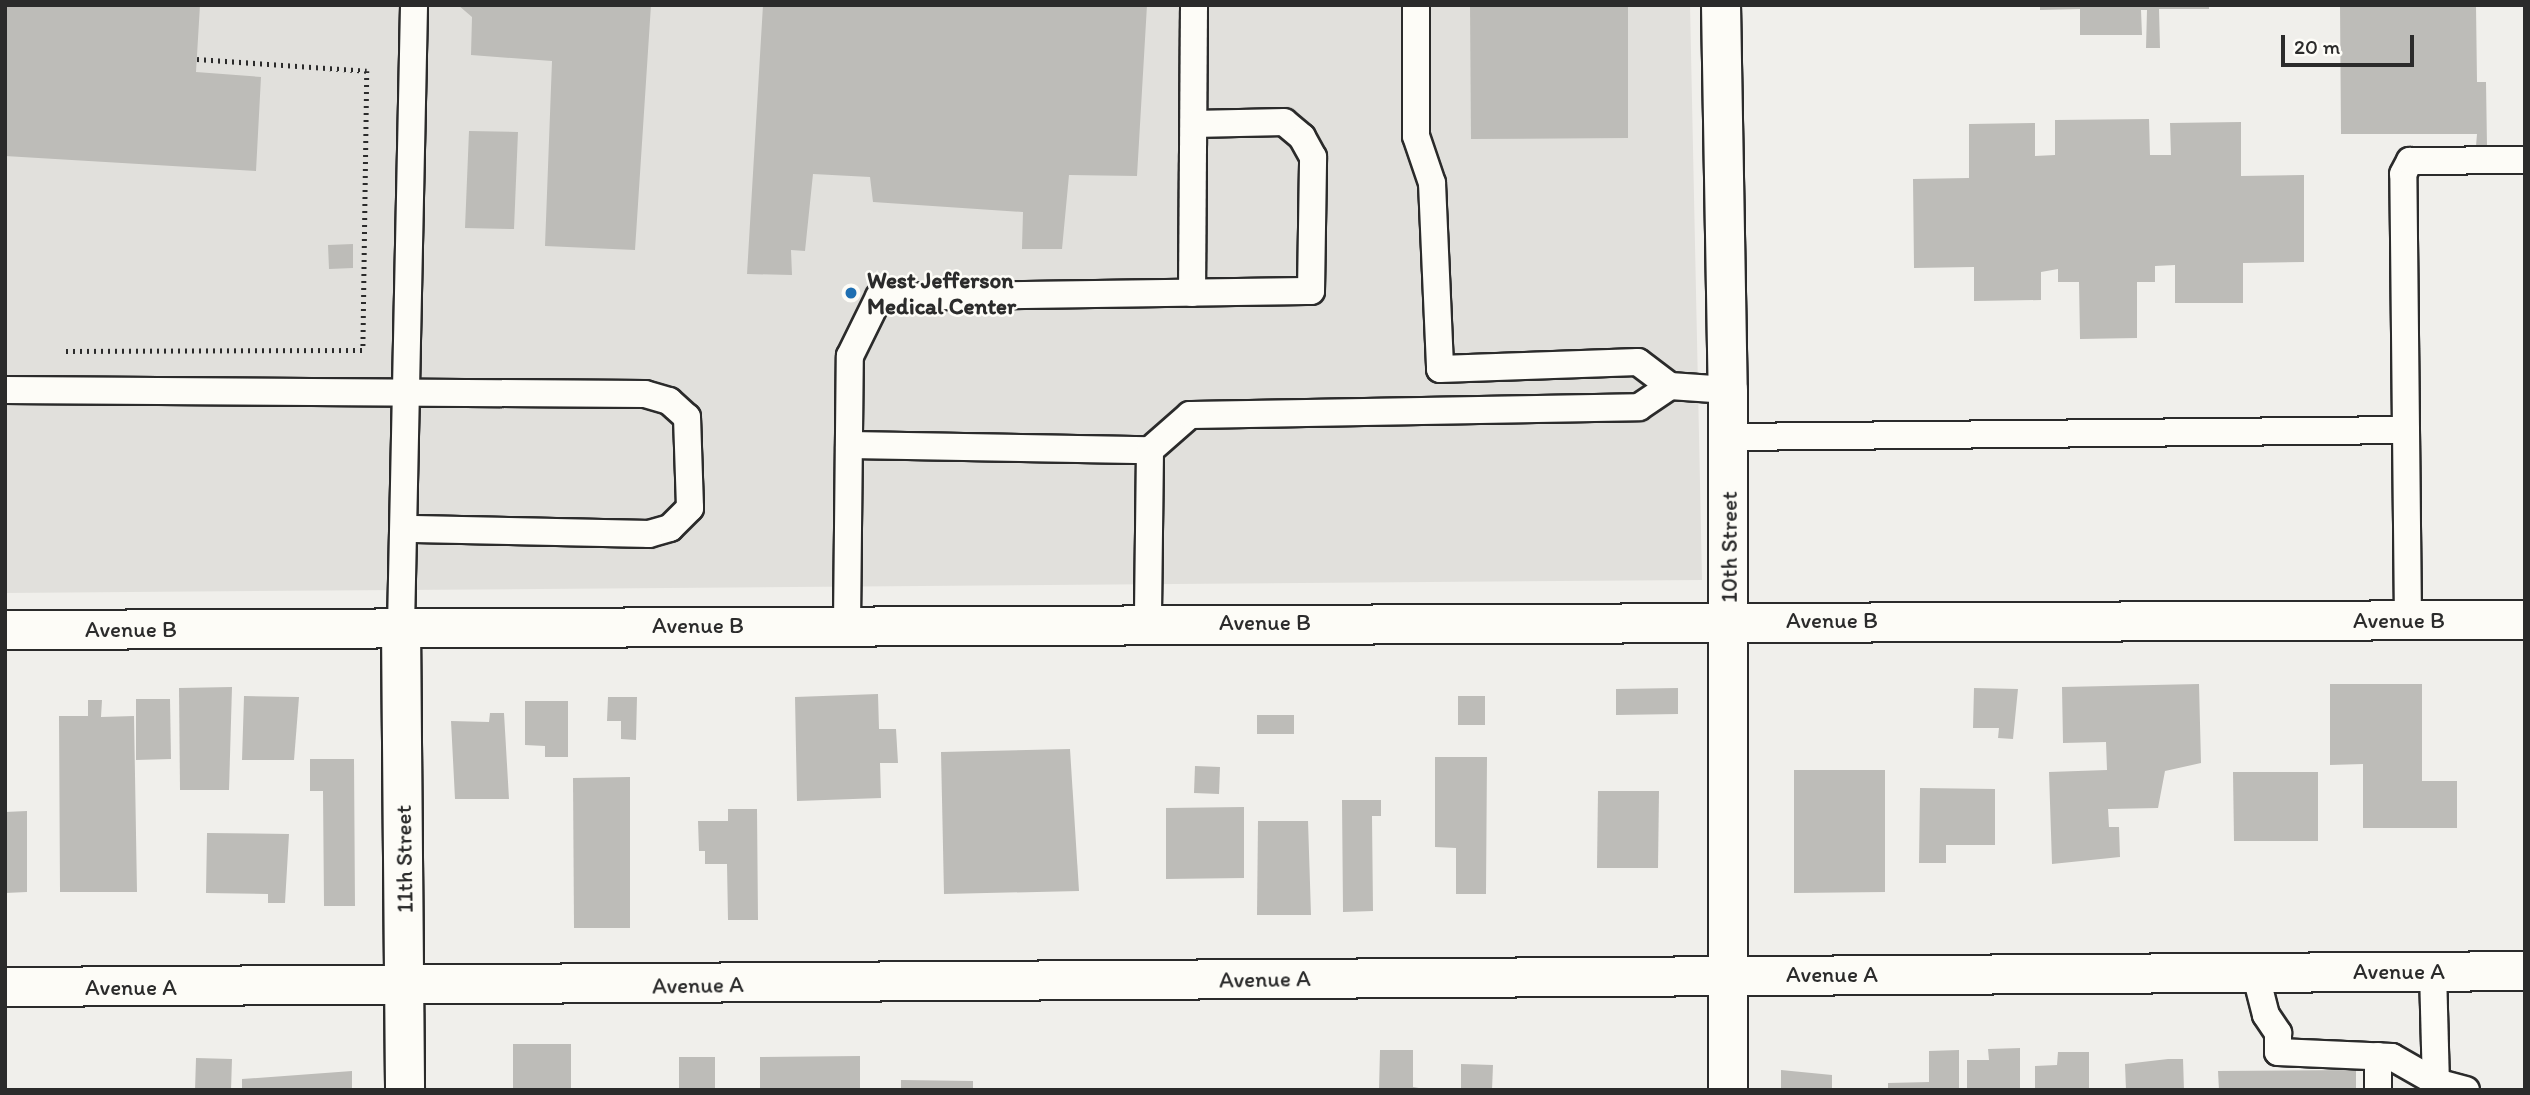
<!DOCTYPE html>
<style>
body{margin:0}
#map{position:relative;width:2530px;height:1095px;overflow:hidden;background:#f0efeb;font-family:Itim,sans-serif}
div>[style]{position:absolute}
.built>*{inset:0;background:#e1e0dc}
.building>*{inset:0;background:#bdbcb8}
.path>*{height:4.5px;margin-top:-2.25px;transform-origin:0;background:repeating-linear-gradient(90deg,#2b2b2b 0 2px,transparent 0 7px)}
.roads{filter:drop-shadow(2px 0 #2b2b2b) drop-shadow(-2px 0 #2b2b2b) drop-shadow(0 2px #2b2b2b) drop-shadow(0 -2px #2b2b2b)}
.service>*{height:26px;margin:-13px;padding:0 13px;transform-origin:13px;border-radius:13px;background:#fdfcf7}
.minor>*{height:38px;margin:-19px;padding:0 19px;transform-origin:19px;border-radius:19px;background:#fdfcf7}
.tertiary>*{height:38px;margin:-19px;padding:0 19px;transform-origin:19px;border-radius:19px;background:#fdfcf7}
.dots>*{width:19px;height:19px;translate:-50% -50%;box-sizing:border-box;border:4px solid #fdfcf7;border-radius:50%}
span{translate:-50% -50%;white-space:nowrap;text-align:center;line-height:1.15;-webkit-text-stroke:5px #fdfcf7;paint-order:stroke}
.poi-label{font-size:23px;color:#2b2b2b;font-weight:700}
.left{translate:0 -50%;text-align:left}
.street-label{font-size:23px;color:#2b2b2b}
.frame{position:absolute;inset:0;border:7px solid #2b2b2b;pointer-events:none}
.scale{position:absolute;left:2281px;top:35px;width:133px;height:32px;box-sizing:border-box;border:4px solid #2b2b2b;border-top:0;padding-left:9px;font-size:21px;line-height:24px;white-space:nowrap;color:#2b2b2b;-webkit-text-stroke:5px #fdfcf7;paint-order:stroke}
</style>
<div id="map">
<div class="built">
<div style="clip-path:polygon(5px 5px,1690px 5px,1702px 580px,5px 593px)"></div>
</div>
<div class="building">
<div style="clip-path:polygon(5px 5px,200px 5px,196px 72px,261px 77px,256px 171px,5px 156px)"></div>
<div style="clip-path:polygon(458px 5px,651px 5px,635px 250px,545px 246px,552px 61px,471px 55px,472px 17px)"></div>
<div style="clip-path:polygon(763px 5px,1147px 5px,1137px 176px,1069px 175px,1062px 249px,1022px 249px,1023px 212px,873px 202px,870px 177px,813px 174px,805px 251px,791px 250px,792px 275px,747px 274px)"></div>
<div style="clip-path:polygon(1470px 5px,1628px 5px,1628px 138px,1471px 139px)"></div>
<div style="clip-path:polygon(2040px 5px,2209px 5px,2209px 9px,2159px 9px,2160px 48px,2146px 48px,2147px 10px,2141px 10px,2142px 35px,2080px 35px,2080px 9px,2040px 10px)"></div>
<div style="clip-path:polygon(2340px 5px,2476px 5px,2477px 82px,2486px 82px,2487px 146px,2476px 146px,2477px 134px,2341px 134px)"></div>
<div style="clip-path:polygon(2149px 119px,2150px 155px,2171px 155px,2170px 123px,2241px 122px,2241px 176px,2304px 175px,2304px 262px,2243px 263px,2243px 303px,2175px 303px,2175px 265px,2155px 266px,2155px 282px,2137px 282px,2137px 338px,2080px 339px,2079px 282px,2058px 282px,2058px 269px,2041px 272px,2041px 300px,1974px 301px,1974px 267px,1914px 268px,1913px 179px,1969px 178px,1969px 124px,2035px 123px,2035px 156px,2055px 155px,2055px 120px)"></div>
<div style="clip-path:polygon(469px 131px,518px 132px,514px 229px,465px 228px)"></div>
<div style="clip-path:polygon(353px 244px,353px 268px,329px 269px,328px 245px)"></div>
<div style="clip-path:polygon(2199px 684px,2201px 763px,2165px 771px,2158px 808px,2108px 809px,2109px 827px,2119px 827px,2120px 857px,2052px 864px,2049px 772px,2107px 770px,2106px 742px,2063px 743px,2062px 687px)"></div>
<div style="clip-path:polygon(2330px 684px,2422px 684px,2422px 781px,2457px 781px,2457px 828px,2363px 828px,2363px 764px,2330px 765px)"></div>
<div style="clip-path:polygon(232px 687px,229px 790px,180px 790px,179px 688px)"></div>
<div style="clip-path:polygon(1678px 688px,1678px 714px,1616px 715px,1616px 689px)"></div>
<div style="clip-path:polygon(1974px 688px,2018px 689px,2013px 739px,1998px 738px,1999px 728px,1973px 728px)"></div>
<div style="clip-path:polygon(878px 694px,879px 729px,896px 729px,898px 763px,880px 763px,881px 798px,797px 801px,795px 697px)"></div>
<div style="clip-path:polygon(244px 696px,299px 697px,294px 760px,242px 760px)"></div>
<div style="clip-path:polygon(1458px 696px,1485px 696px,1485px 725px,1458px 725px)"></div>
<div style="clip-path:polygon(608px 697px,637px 697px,636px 740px,621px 739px,621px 721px,607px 721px)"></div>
<div style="clip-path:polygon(136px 699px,170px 699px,171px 759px,136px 760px)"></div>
<div style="clip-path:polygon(88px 700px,102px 700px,101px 717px,134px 716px,137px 892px,60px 892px,59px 716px,88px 716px)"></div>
<div style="clip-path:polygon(525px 701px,568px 701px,568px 757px,545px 757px,545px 746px,525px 745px)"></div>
<div style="clip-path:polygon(490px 713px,504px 713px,509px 799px,455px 799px,451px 721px,489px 722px)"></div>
<div style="clip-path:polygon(1257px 715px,1294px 715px,1294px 734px,1257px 734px)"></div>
<div style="clip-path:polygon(1070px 749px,1079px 891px,944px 894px,941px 752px)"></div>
<div style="clip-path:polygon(1435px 757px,1487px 757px,1486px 894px,1456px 894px,1456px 848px,1435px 847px)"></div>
<div style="clip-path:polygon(310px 759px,354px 759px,355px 906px,324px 906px,323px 791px,310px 791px)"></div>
<div style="clip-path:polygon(1195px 766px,1220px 767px,1219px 794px,1194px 793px)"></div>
<div style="clip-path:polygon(1794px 770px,1885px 770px,1885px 892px,1794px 893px)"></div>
<div style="clip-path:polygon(2233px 772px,2318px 772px,2318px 841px,2234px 841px)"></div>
<div style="clip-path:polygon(630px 777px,630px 928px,574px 928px,573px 778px)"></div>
<div style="clip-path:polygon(1920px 788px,1995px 789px,1995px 845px,1946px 845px,1946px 863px,1919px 863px)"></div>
<div style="clip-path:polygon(1598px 791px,1659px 791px,1658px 868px,1597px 868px)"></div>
<div style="clip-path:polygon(1342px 800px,1381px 800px,1381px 816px,1372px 816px,1373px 911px,1343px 912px)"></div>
<div style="clip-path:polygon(1244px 807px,1244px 878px,1166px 879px,1166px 808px)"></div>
<div style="clip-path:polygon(728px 809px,757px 809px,758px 920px,728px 920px,727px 864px,705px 864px,705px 851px,699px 851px,698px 821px,728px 821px)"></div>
<div style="clip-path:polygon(27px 811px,27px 892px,5px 893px,5px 812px)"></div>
<div style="clip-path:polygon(1258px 821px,1308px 821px,1311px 915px,1257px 915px)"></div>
<div style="clip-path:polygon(207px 833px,289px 834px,285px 903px,268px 903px,268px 894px,206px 893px)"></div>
<div style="clip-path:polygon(513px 1044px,571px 1044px,571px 1090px,513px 1090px)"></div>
<div style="clip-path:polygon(2020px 1048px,2020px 1090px,1967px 1090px,1967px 1060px,1989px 1060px,1988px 1049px)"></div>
<div style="clip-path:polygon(1380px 1050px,1413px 1050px,1413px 1087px,1431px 1090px,1379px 1090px)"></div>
<div style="clip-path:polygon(1959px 1050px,1959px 1090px,1888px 1090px,1888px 1083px,1929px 1082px,1929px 1051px)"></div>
<div style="clip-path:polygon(2058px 1052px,2089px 1052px,2089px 1090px,2035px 1090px,2035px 1066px,2057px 1065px)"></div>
<div style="clip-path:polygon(860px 1056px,860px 1090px,760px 1090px,760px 1057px)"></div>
<div style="clip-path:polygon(679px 1057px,715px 1057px,715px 1090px,679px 1090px)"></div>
<div style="clip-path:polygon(196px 1058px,232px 1059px,231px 1090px,195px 1090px)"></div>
<div style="clip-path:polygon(2168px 1059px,2183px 1059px,2184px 1090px,2126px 1090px,2125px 1064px)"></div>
<div style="clip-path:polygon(1461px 1064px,1493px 1065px,1492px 1090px,1461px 1090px)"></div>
<div style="clip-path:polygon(1781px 1070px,1832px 1075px,1832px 1090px,1781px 1090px)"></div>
<div style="clip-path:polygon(2356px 1070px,2356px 1090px,2219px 1090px,2218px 1071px)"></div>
<div style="clip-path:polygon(352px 1071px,352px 1090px,242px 1090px,242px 1079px)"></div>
<div style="clip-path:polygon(901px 1080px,973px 1081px,973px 1090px,901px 1090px)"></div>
</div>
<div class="path">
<div style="left:197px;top:59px;width:170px;rotate:4deg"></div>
<div style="left:367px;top:71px;width:279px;rotate:90.8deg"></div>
<div style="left:66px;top:351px;width:299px;rotate:-0.2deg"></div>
</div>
<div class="roads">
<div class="service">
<div style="left:1416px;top:5px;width:131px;rotate:90deg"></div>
<div style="left:1416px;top:136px;width:50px;rotate:71.2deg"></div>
<div style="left:1432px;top:183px;width:186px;rotate:87.5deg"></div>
<div style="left:1440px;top:369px;width:198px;rotate:-2deg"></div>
<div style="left:1638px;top:362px;width:40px;rotate:37deg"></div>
<div style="left:1192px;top:293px;width:288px;rotate:-89.6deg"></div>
<div style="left:5px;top:390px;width:640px;rotate:0.36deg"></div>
<div style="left:645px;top:394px;width:25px;rotate:16deg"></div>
<div style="left:669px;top:401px;width:24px;rotate:42deg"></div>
<div style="left:687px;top:417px;width:91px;rotate:88.1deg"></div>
<div style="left:690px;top:508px;width:28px;rotate:135deg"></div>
<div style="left:670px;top:528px;width:22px;rotate:164deg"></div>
<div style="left:649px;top:534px;width:245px;rotate:-178.8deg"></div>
<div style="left:1729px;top:437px;width:677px;rotate:-0.59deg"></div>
<div style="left:849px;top:445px;width:301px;rotate:1deg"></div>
<div style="left:1150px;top:450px;width:173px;rotate:90.7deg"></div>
<div style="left:1150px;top:450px;width:53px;rotate:-41.2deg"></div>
<div style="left:1190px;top:415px;width:449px;rotate:-1deg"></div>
<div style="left:1639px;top:407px;width:37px;rotate:-34deg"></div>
<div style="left:1670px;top:386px;width:58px;rotate:3.9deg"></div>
<div style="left:2408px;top:620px;width:446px;rotate:-90.6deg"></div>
<div style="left:2403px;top:174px;width:15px;rotate:-62deg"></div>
<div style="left:2410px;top:161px;width:115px;rotate:-0.5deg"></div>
<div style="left:847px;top:624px;width:268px;rotate:-89.4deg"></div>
<div style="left:850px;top:356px;width:66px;rotate:-63.8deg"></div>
<div style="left:879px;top:297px;width:432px;rotate:-0.8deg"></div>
<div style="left:1311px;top:291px;width:134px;rotate:-89.1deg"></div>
<div style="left:1313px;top:157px;width:23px;rotate:-119deg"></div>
<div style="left:1302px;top:137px;width:23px;rotate:-140deg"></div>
<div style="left:1284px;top:122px;width:90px;rotate:178.7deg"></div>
<div style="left:401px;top:627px;width:622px;rotate:-88.8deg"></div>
<div style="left:2433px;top:971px;width:111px;rotate:88.5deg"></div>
<div style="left:2255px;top:972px;width:44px;rotate:75.7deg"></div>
<div style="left:2266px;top:1015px;width:22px;rotate:56deg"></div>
<div style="left:2278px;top:1033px;width:19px;rotate:90deg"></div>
<div style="left:2278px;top:1052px;width:114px;rotate:2.5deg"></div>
<div style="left:2392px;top:1057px;width:51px;rotate:29.6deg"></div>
<div style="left:2436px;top:1082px;width:31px;rotate:15deg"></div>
<div style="left:2378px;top:1056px;width:34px;rotate:90deg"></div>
</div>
<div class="minor">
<div style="left:1721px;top:5px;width:385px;rotate:89deg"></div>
<div style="left:1728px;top:390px;width:700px;rotate:90deg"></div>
<div style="left:401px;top:627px;width:463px;rotate:89.5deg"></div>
<div style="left:5px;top:987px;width:2520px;rotate:-0.36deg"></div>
</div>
<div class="tertiary">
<div style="left:5px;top:630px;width:2520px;rotate:-0.23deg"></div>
</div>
</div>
<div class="dots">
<div style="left:851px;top:293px;background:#1f6fb2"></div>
</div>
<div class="poi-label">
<span class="left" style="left:867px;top:293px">West Jefferson<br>Medical Center</span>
</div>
<div class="street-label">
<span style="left:1729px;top:547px;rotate:-90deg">10th Street</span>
<span style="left:1832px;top:620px">Avenue B</span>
<span style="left:2399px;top:620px">Avenue B</span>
<span style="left:1265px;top:622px">Avenue B</span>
<span style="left:698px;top:625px">Avenue B</span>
<span style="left:131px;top:629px">Avenue B</span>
<span style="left:404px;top:859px;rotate:-91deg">11th Street</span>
<span style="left:2399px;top:971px">Avenue A</span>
<span style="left:1832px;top:974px">Avenue A</span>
<span style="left:1265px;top:979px;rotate:-1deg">Avenue A</span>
<span style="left:698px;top:985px;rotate:-1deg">Avenue A</span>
<span style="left:131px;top:987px">Avenue A</span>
</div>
<div class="frame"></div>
<div class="scale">20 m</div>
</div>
